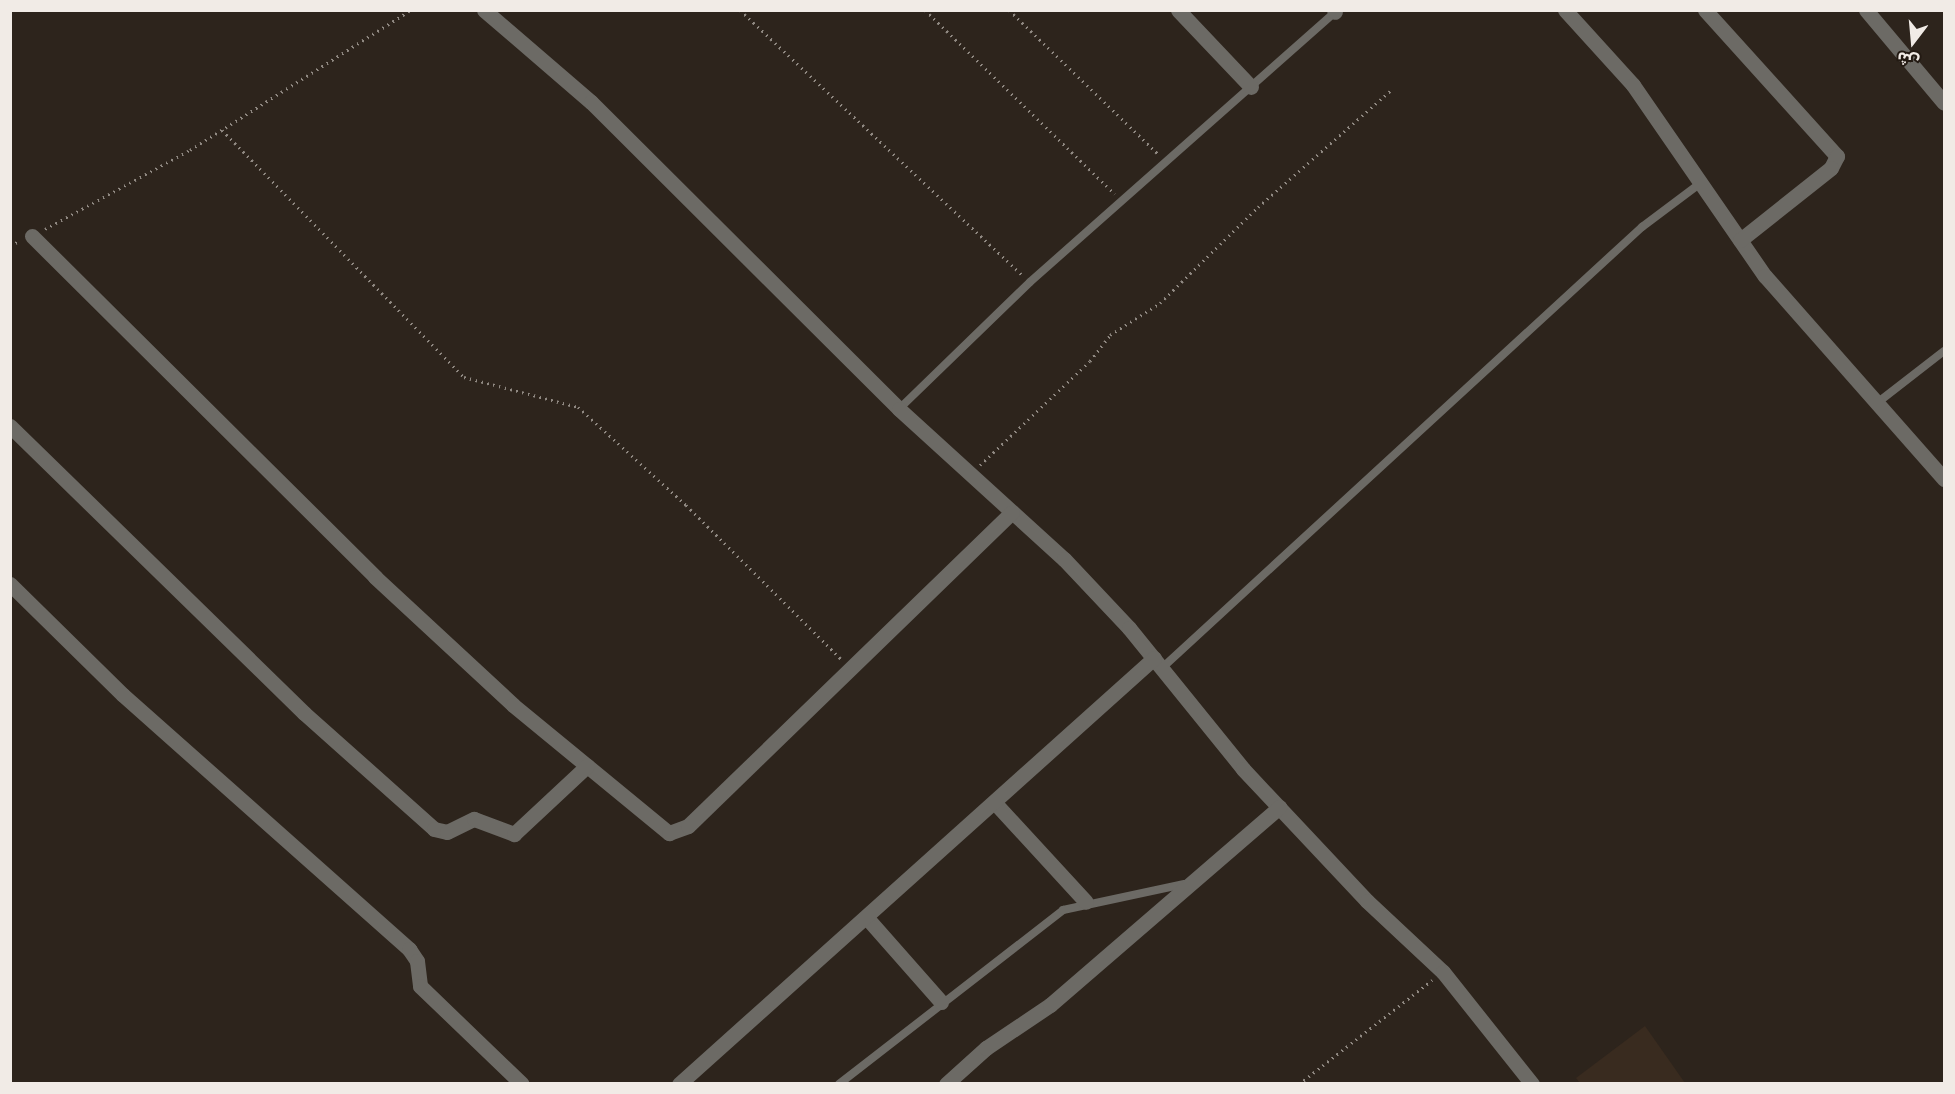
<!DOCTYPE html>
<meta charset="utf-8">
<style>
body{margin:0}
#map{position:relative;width:1955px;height:1094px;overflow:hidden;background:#2d241c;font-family:Montserrat,"Noto Sans Arabic",sans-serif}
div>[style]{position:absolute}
.built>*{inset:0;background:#392b1f}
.path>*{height:3px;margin-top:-1.5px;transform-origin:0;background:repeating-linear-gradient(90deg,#908982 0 1.5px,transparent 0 6px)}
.service>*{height:8px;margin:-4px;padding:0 4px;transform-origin:4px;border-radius:4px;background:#6c6a65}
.minor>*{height:15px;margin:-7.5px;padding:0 7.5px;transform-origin:7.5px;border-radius:7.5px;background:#6c6a65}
span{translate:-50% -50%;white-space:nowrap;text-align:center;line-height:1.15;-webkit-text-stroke:4.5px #231a13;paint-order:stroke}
.frame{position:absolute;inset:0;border:12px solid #f1ebe6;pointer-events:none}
.north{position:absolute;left:1883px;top:12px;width:60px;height:60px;-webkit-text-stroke:4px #231a13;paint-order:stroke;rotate:196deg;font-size:16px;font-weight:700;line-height:24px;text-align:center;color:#f1ebe6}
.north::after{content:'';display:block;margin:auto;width:21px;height:27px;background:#f1ebe6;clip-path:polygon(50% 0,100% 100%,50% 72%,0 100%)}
</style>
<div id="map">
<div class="built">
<div style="clip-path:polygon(1645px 1026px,1685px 1083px,1580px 1083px,1576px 1078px)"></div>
</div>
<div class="path">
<div style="left:740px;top:10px;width:388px;rotate:43.2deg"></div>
<div style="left:925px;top:10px;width:264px;rotate:44.1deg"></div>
<div style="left:1009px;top:10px;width:209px;rotate:44deg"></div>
<div style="left:222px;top:130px;width:346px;rotate:45.6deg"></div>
<div style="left:464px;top:377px;width:118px;rotate:14.7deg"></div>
<div style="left:578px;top:407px;width:146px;rotate:42.2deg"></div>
<div style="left:686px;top:505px;width:218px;rotate:44.8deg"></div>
<div style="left:45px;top:229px;width:165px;rotate:-28.6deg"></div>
<div style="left:190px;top:150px;width:262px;rotate:-32.4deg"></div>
<div style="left:10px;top:245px;width:11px;rotate:-22deg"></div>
<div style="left:980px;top:465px;width:151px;rotate:-43.4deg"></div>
<div style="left:1090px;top:361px;width:33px;rotate:-52deg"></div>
<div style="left:1110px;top:335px;width:59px;rotate:-32.6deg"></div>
<div style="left:1160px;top:303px;width:137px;rotate:-44.4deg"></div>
<div style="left:1258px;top:207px;width:176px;rotate:-41.3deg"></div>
<div style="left:1299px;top:1084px;width:169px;rotate:-38deg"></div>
</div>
<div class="service">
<div style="left:1877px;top:403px;width:85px;rotate:-37.8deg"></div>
<div style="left:899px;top:409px;width:182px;rotate:-44.1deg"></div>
<div style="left:1030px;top:282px;width:409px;rotate:-41.5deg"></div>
<div style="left:1162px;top:668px;width:652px;rotate:-42.58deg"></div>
<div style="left:1642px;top:227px;width:75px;rotate:-36.9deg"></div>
<div style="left:839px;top:1084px;width:284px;rotate:-37.8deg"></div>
<div style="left:1063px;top:910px;width:124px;rotate:-12.1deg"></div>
</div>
<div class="minor">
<div style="left:484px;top:10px;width:141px;rotate:40.7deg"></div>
<div style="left:591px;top:102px;width:435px;rotate:44.9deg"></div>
<div style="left:899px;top:409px;width:223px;rotate:42.3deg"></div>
<div style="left:1064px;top:559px;width:95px;rotate:46.7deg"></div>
<div style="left:1129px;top:628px;width:181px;rotate:51deg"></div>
<div style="left:1243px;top:769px;width:181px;rotate:46.8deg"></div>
<div style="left:1367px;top:901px;width:104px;rotate:43.1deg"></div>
<div style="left:1443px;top:972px;width:143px;rotate:51.5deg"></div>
<div style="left:1178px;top:10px;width:106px;rotate:46.5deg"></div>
<div style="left:1334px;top:10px;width:2px;rotate:63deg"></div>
<div style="left:1565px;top:10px;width:101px;rotate:47.8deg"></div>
<div style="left:1633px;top:85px;width:232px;rotate:55.4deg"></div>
<div style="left:1765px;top:276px;width:271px;rotate:48.6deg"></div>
<div style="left:1705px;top:10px;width:197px;rotate:47.9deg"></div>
<div style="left:1837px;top:156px;width:13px;rotate:117deg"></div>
<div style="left:1831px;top:168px;width:116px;rotate:141.6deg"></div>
<div style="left:1866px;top:10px;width:121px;rotate:50deg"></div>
<div style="left:32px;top:236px;width:484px;rotate:44.8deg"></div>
<div style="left:375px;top:577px;width:188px;rotate:42.8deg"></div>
<div style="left:513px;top:705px;width:202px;rotate:39.4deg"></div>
<div style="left:669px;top:833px;width:20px;rotate:-20deg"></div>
<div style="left:688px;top:826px;width:451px;rotate:-44.1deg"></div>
<div style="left:10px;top:426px;width:411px;rotate:44.3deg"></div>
<div style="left:304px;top:713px;width:174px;rotate:41.7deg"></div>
<div style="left:434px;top:829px;width:13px;rotate:13deg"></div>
<div style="left:447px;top:832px;width:30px;rotate:-26deg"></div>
<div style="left:474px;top:819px;width:43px;rotate:20.6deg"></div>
<div style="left:514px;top:834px;width:100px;rotate:-43deg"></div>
<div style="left:10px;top:584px;width:158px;rotate:44.5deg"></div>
<div style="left:123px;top:695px;width:383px;rotate:41.6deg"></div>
<div style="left:409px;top:949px;width:14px;rotate:56deg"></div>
<div style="left:417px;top:961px;width:25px;rotate:83deg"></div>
<div style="left:420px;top:986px;width:141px;rotate:43.9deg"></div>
<div style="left:995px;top:803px;width:134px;rotate:47.4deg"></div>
<div style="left:867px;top:918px;width:112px;rotate:48.6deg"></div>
<div style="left:679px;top:1084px;width:638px;rotate:-41.89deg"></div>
<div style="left:946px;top:1084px;width:54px;rotate:-42deg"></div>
<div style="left:986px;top:1048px;width:77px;rotate:-33.9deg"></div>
<div style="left:1050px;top:1005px;width:303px;rotate:-40.8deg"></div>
</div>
<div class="frame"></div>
<div class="north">ش</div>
</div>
